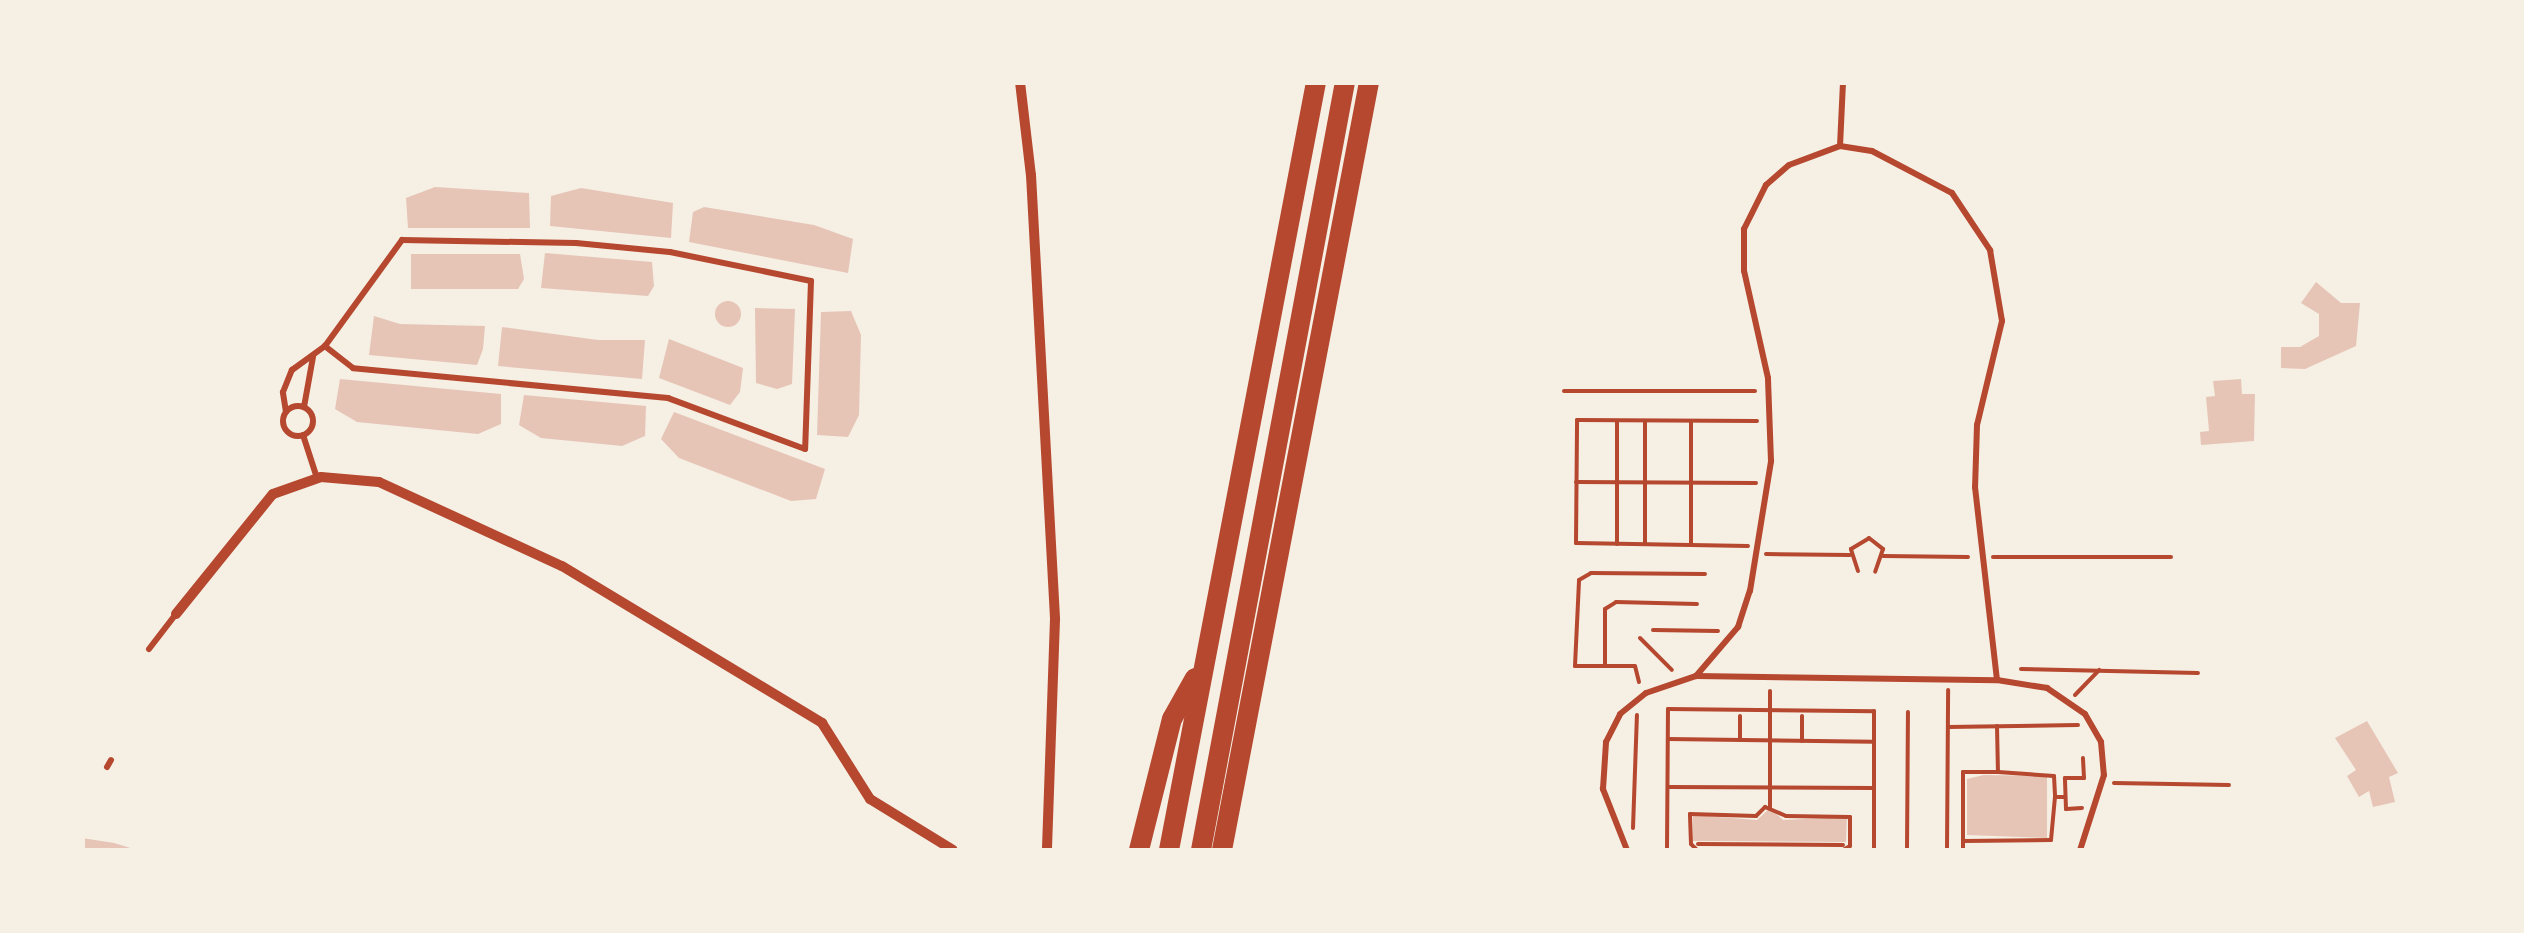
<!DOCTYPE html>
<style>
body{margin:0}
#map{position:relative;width:2524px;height:933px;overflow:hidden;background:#f6efe4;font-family:Inter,sans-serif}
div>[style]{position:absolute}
.building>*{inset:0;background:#e6c5b7}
.round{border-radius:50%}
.path>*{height:4px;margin:-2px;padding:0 2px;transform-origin:2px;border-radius:2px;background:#b5482f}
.service>*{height:6px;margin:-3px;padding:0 3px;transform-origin:3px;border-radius:3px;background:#b5482f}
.service>.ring{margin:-3px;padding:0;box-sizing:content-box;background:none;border:6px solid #b5482f;border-radius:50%}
.minor>*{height:10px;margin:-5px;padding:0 5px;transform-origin:5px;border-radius:5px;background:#b5482f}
.motorway>*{height:20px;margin:-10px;padding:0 10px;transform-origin:10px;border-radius:10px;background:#b5482f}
span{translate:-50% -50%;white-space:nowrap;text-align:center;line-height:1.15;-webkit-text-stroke:9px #f6efe4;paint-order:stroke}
.frame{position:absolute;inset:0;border:85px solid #f6efe4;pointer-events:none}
</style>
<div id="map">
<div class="building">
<div style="clip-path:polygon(435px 187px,529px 193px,530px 228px,408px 228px,406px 198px)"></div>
<div style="clip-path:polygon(581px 188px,673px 203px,671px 238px,550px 226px,551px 196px)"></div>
<div style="clip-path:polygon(704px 207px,814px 225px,853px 239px,848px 273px,689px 242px,693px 212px)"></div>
<div style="clip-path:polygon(545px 253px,652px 262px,654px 286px,648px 296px,541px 288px)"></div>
<div style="clip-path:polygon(411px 254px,520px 254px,524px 279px,518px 289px,411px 289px)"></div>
<div style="clip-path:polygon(2316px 282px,2341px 303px,2360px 303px,2356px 346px,2305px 369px,2281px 368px,2281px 347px,2300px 347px,2319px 336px,2319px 314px,2301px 303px)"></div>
<div class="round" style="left:715px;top:301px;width:26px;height:26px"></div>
<div style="clip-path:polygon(755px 308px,795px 309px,792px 384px,777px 389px,756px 383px)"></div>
<div style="clip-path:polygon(851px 311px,861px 335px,859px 415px,848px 437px,817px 435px,821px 312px)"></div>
<div style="clip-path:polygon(374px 316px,400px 324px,485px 326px,483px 349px,477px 365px,369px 355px)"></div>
<div style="clip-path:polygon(502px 327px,598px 340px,645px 340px,642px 379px,498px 366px)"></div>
<div style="clip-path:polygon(669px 339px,743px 368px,740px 392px,730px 405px,659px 378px)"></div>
<div style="clip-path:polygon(340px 379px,501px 394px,501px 424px,478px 434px,357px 422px,335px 409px)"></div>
<div style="clip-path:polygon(2241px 379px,2242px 394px,2255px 394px,2254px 441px,2201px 445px,2200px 432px,2209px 431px,2206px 397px,2215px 396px,2213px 381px)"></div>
<div style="clip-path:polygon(524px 395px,646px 406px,645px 436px,622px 446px,541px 438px,519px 425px)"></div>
<div style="clip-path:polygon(674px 412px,825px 469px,816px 499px,791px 501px,679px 458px,661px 439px)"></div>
<div style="clip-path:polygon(2367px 721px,2398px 773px,2389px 777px,2395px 802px,2373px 807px,2369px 791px,2359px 797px,2347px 776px,2356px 770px,2335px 738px)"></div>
<div style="clip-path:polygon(1984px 775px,2047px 776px,2047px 838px,1967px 835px,1967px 779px)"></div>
<div style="clip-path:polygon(1770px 808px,1783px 820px,1847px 817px,1846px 842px,1693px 841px,1693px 815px,1757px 820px)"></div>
<div style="clip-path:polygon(82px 838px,114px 843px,137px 850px,82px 850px)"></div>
</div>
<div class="path">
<div style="left:1564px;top:391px;width:191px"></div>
<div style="left:1617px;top:421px;width:123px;rotate:90deg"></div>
<div style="left:1691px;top:421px;width:124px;rotate:90deg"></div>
<div style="left:1576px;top:482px;width:180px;rotate:0.3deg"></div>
<div style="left:1645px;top:544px;width:123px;rotate:-90deg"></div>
<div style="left:1748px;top:546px;width:172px;rotate:-179deg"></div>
<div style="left:1576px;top:543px;width:123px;rotate:-89.5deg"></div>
<div style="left:1577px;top:420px;width:180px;rotate:0.3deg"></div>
<div style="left:1766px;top:554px;width:84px;rotate:0.7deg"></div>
<div style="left:1883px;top:556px;width:85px;rotate:0.7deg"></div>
<div style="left:1993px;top:557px;width:178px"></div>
<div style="left:1858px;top:571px;width:23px;rotate:-108deg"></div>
<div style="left:1851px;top:549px;width:21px;rotate:-31deg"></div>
<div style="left:1869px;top:538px;width:18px;rotate:38deg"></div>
<div style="left:1883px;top:549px;width:24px;rotate:109deg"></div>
<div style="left:1653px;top:630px;width:65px;rotate:0.9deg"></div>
<div style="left:1640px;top:638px;width:45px;rotate:45deg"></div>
<div style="left:1605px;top:666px;width:57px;rotate:-90deg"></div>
<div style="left:1605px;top:609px;width:13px;rotate:-32deg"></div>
<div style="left:1616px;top:602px;width:81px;rotate:1.4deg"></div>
<div style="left:2021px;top:669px;width:177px;rotate:1.3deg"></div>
<div style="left:1639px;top:682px;width:16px;rotate:-104deg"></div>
<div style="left:1635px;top:666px;width:60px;rotate:180deg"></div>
<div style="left:1575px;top:666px;width:86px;rotate:-87.3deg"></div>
<div style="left:1579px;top:580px;width:14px;rotate:-30deg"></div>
<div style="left:1591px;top:573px;width:114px;rotate:0.5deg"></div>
<div style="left:2075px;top:695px;width:35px;rotate:-46deg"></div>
<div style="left:1740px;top:716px;width:24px;rotate:90deg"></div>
<div style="left:1997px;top:726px;width:46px;rotate:88.8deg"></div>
<div style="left:1998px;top:772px;width:56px;rotate:4.1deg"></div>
<div style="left:2054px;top:776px;width:21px;rotate:87deg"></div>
<div style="left:2055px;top:797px;width:10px"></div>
<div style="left:1948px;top:727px;width:130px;rotate:-0.9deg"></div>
<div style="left:1668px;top:739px;width:205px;rotate:0.8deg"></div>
<div style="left:1802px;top:741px;width:25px;rotate:-90deg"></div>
<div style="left:2114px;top:783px;width:115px;rotate:1deg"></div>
<div style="left:1668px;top:787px;width:205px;rotate:0.3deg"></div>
<div style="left:1770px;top:807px;width:116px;rotate:-90deg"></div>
<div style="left:2082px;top:808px;width:16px;rotate:176deg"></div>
<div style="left:2066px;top:809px;width:31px;rotate:-92deg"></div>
<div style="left:2065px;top:778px;width:19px"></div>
<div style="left:2084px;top:778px;width:20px;rotate:-93deg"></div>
<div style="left:1633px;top:828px;width:113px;rotate:-88deg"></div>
<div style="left:1963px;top:841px;width:88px;rotate:-0.7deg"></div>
<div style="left:2051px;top:840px;width:43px;rotate:-84.7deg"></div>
<div style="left:1698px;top:844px;width:145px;rotate:0.4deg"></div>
<div style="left:1667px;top:850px;width:141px;rotate:-89.6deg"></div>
<div style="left:1668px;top:709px;width:206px;rotate:0.6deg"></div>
<div style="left:1874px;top:711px;width:139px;rotate:90deg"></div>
<div style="left:1697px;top:850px;width:8px;rotate:-135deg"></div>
<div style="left:1691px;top:844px;width:30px;rotate:-92deg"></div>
<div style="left:1690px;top:814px;width:66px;rotate:1.7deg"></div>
<div style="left:1756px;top:816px;width:13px;rotate:-45deg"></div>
<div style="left:1765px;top:807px;width:23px;rotate:23deg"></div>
<div style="left:1786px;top:816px;width:64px;rotate:0.9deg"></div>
<div style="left:1850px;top:817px;width:29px;rotate:90deg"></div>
<div style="left:1850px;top:846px;width:8px;rotate:150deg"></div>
<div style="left:1907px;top:850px;width:138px;rotate:-89.6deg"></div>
<div style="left:1947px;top:850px;width:160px;rotate:-89.6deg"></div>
<div style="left:1963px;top:850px;width:78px;rotate:-90deg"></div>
<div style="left:1963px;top:772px;width:35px"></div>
</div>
<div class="service">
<div style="left:1840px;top:146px;width:64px;rotate:-87.3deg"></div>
<div class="ring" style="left:283px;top:406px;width:24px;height:24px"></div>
<div style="left:304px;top:407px;width:51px;rotate:-79.8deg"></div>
<div style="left:286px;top:412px;width:20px;rotate:-99deg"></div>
<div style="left:283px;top:392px;width:24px;rotate:-68deg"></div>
<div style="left:292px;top:370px;width:41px;rotate:-36deg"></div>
<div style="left:325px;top:346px;width:131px;rotate:-54deg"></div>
<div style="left:402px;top:240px;width:174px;rotate:1deg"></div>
<div style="left:576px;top:243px;width:94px;rotate:5.5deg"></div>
<div style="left:670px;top:252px;width:144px;rotate:11.6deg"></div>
<div style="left:811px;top:281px;width:168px;rotate:92deg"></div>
<div style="left:805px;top:449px;width:146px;rotate:-159.6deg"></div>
<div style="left:668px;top:398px;width:316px;rotate:-174.6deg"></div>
<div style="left:353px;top:368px;width:36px;rotate:-142deg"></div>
<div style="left:303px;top:435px;width:45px;rotate:72deg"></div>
<div style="left:149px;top:649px;width:44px;rotate:-52.4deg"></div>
<div style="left:1696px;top:676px;width:65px;rotate:-49.4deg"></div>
<div style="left:1738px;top:627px;width:38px;rotate:-72deg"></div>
<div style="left:1750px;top:591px;width:132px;rotate:-80.8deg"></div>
<div style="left:1771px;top:461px;width:83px;rotate:-92.1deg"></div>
<div style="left:1768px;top:378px;width:110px;rotate:-102.6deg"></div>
<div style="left:1744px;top:271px;width:42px;rotate:-90deg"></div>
<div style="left:1744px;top:229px;width:49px;rotate:-63.4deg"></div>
<div style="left:1766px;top:185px;width:30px;rotate:-41deg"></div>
<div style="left:1789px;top:165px;width:54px;rotate:-20.4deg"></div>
<div style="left:1840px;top:146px;width:32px;rotate:9deg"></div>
<div style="left:1872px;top:151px;width:90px;rotate:27.7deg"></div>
<div style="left:1952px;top:193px;width:69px;rotate:56.3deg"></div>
<div style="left:1990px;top:250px;width:72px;rotate:80.4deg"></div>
<div style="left:2002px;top:321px;width:107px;rotate:103.5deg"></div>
<div style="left:1977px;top:425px;width:62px;rotate:91.8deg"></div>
<div style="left:1975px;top:487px;width:194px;rotate:83.5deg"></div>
<div style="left:107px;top:767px;width:8px;rotate:-60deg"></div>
<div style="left:1627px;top:850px;width:66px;rotate:-111.5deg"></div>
<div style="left:1603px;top:789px;width:47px;rotate:-86.3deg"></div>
<div style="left:1606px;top:742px;width:31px;rotate:-63deg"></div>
<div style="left:1620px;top:714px;width:33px;rotate:-39deg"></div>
<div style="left:1646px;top:693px;width:53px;rotate:-18.8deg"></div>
<div style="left:1696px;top:676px;width:301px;rotate:0.8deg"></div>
<div style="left:1997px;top:680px;width:51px;rotate:9.1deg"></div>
<div style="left:2047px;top:688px;width:46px;rotate:34.4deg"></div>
<div style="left:2085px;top:714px;width:32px;rotate:60deg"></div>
<div style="left:2101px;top:742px;width:33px;rotate:85deg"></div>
<div style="left:2104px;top:775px;width:79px;rotate:107.7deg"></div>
</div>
<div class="minor">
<div style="left:1020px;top:82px;width:94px;rotate:83.3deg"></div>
<div style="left:1031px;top:175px;width:445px;rotate:86.9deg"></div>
<div style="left:1055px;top:619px;width:231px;rotate:92deg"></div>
<div style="left:176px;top:614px;width:154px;rotate:-51.1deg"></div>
<div style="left:273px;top:494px;width:51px;rotate:-19.5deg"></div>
<div style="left:321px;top:477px;width:58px;rotate:4.9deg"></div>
<div style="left:379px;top:482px;width:201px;rotate:24.7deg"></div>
<div style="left:562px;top:566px;width:304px;rotate:31.1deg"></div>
<div style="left:822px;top:723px;width:90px;rotate:57.7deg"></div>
<div style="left:870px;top:799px;width:97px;rotate:31.6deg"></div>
</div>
<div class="motorway">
<div style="left:1139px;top:850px;width:135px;rotate:-75.9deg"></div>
<div style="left:1172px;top:719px;width:47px;rotate:-60.7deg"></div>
<div style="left:1169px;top:850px;width:782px;rotate:-79.16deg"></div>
<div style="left:1201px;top:850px;width:781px;rotate:-79.38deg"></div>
<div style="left:1222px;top:850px;width:782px;rotate:-79.16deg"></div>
</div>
<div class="frame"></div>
</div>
